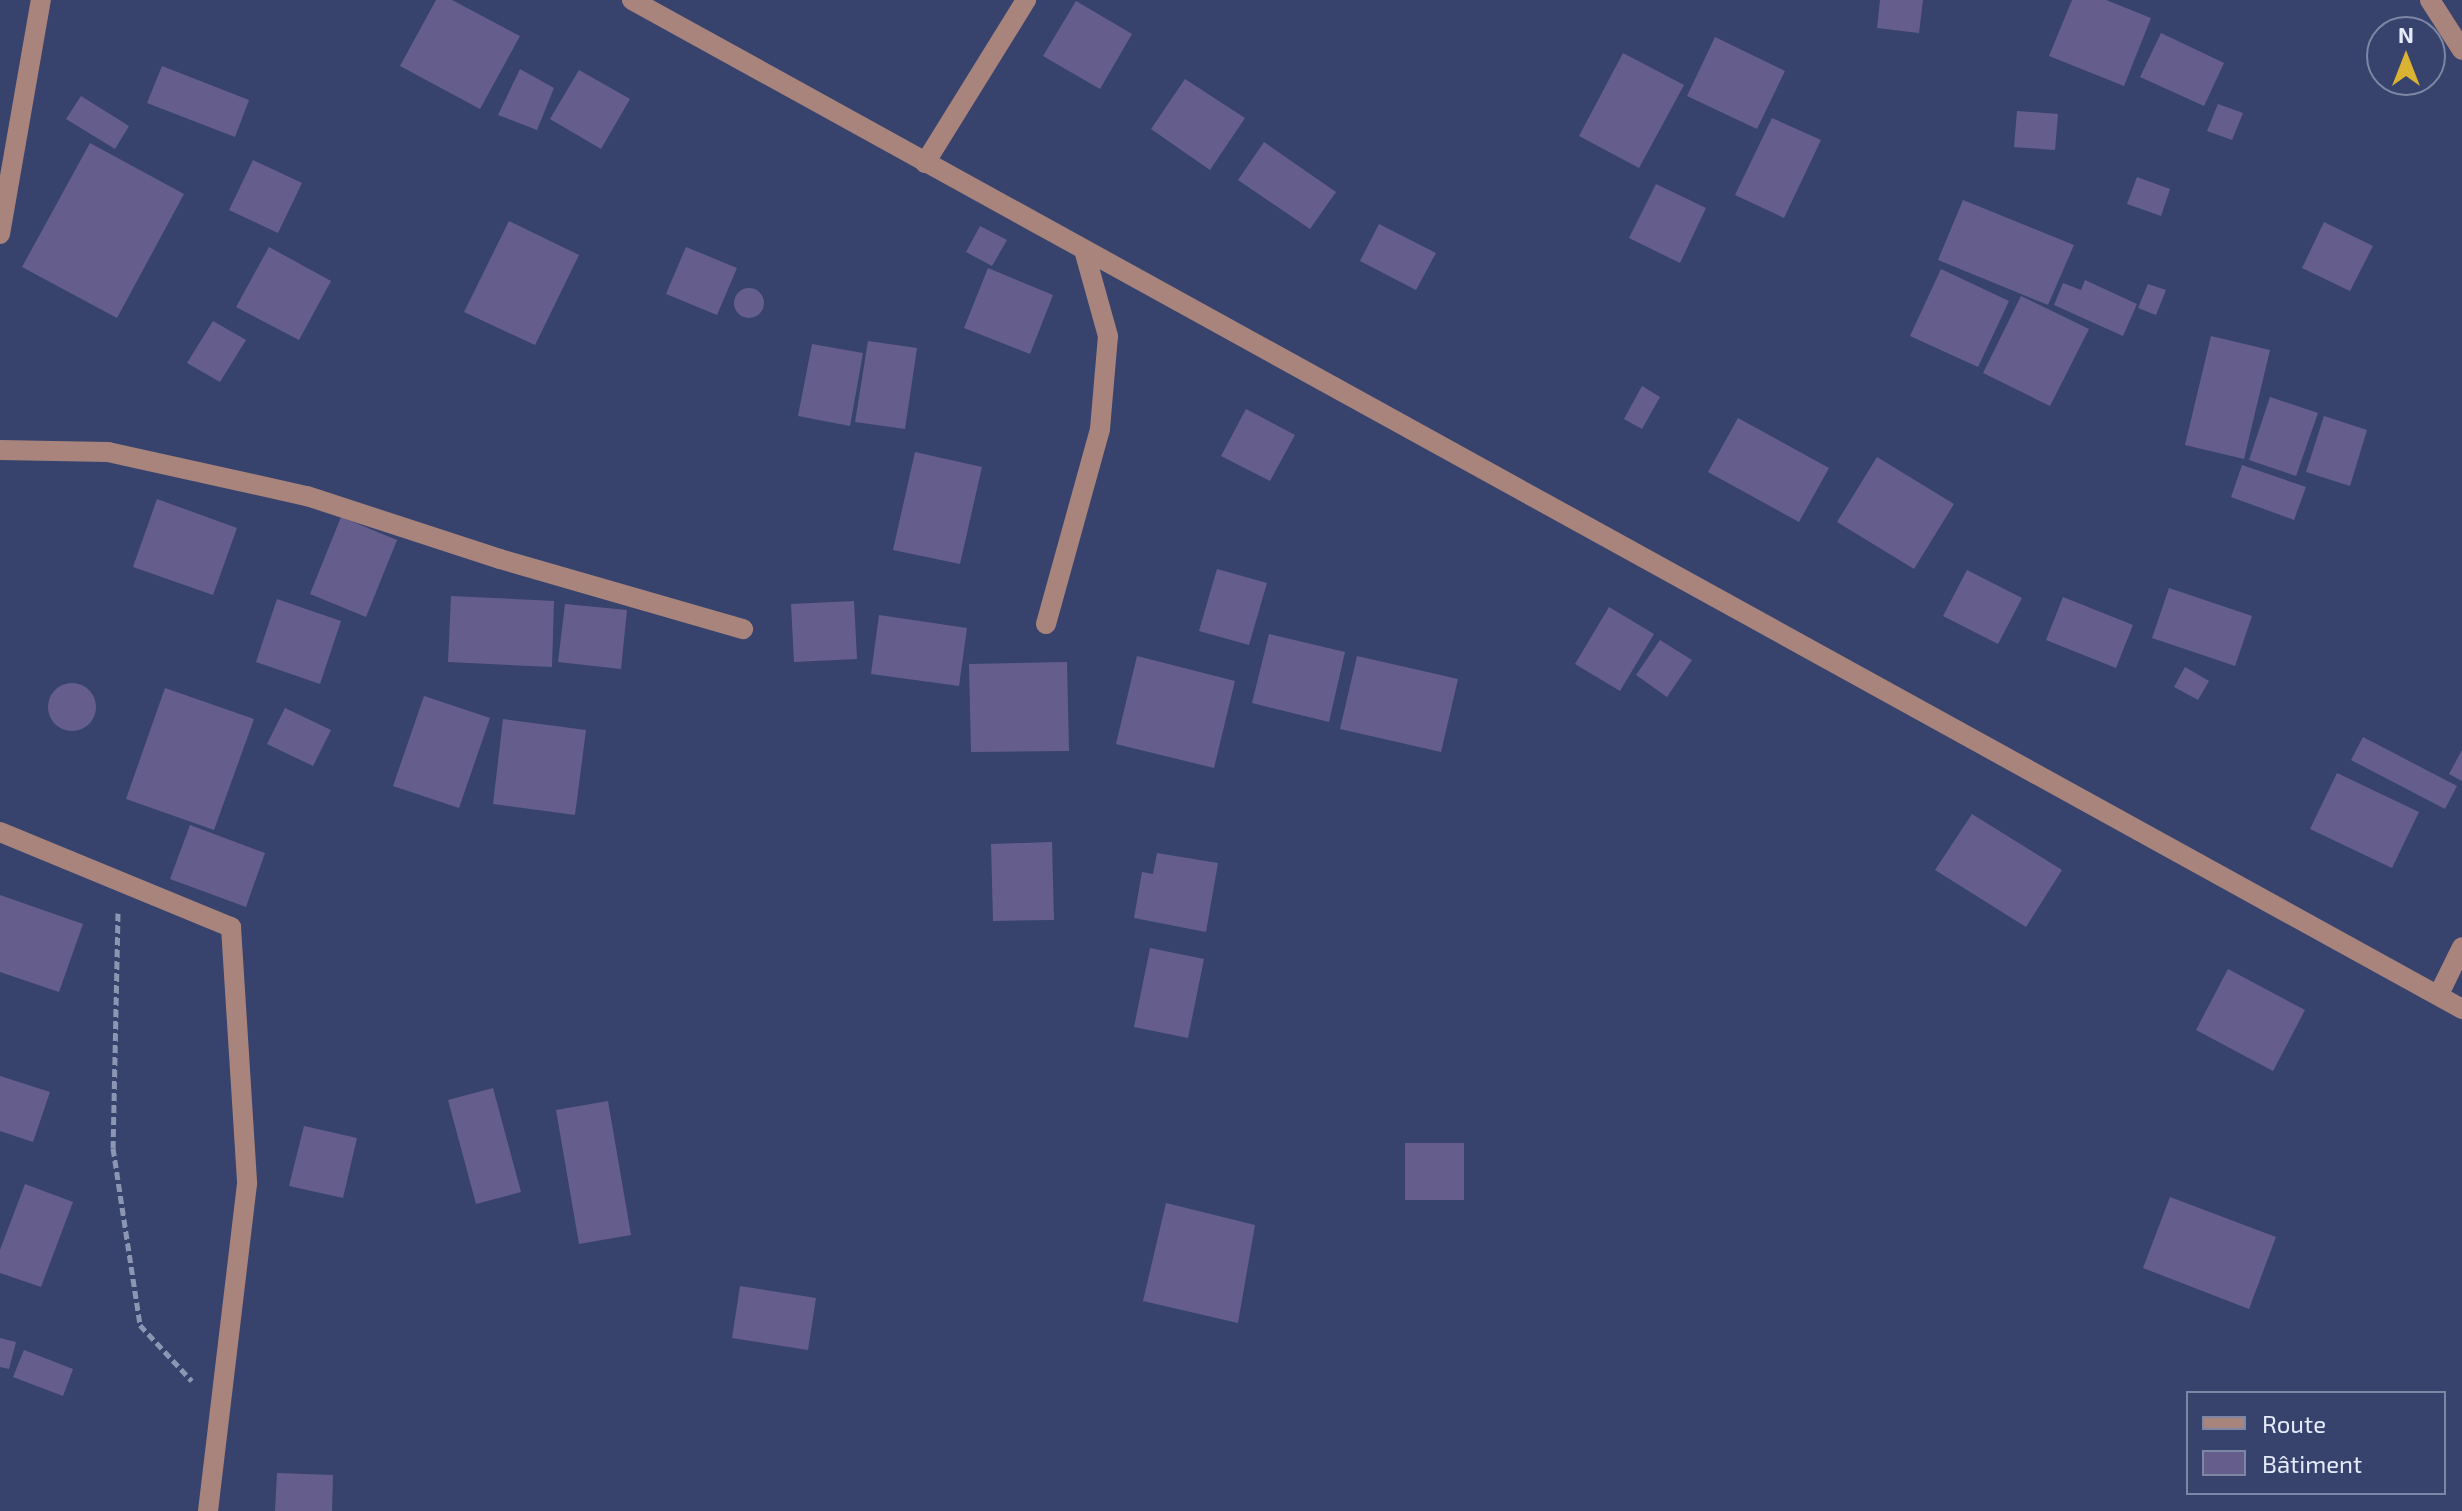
<!DOCTYPE html>
<meta charset="utf-8">
<style>
body{margin:0}
#map{position:relative;width:2462px;height:1511px;overflow:hidden;background:#37436c;font-family:"Exo 2",sans-serif}
div>[style]{position:absolute}
.building>*{inset:0;background:#655e8c}
.round{border-radius:50%}
.path>*{height:5px;margin-top:-2.5px;transform-origin:0;background:repeating-linear-gradient(90deg,#8c95b1 0 8px,transparent 0 12px)}
.minor>*{height:20px;margin:-10px;padding:0 10px;transform-origin:10px;border-radius:10px;background:#a9847d}
span{translate:-50% -50%;white-space:nowrap;text-align:center;line-height:1.15;-webkit-text-stroke:6px #37436c;paint-order:stroke}
.legend{position:absolute;left:2186px;top:1391px;width:260px;height:104px;box-sizing:border-box;background:#37436c;border:2px solid #7d86a5;margin:0;padding:10px 14px;list-style:none;font-size:24px;color:#e6ebfb}
.legend li{display:flex;align-items:center;gap:16px;height:40px}
.legend b{width:40px;border:2px solid #7d86a5}
.north{position:absolute;left:2366px;top:16px;width:80px;height:80px;box-sizing:border-box;background:#37436c;border:2px solid #7d86a5;border-radius:50%;rotate:0deg;font-size:22px;font-weight:700;line-height:32px;text-align:center;color:#e6ebfb}
.north::after{content:'';display:block;margin:auto;width:28px;height:36px;background:#dab333;clip-path:polygon(50% 0,100% 100%,50% 72%,0 100%)}
</style>
<div id="map">
<div class="building">
<div style="clip-path:polygon(436px 0,452px 0,520px 36px,480px 109px,400px 66px)"></div>
<div style="clip-path:polygon(1880px 0,1923px 0,1919px 33px,1877px 28px)"></div>
<div style="clip-path:polygon(2072px 0,2106px 0,2151px 18px,2124px 86px,2049px 56px)"></div>
<div style="clip-path:polygon(1076px 1px,1132px 34px,1100px 89px,1043px 56px)"></div>
<div style="clip-path:polygon(2161px 33px,2224px 63px,2204px 106px,2140px 77px)"></div>
<div style="clip-path:polygon(1715px 37px,1785px 71px,1757px 129px,1687px 96px)"></div>
<div style="clip-path:polygon(1623px 53px,1684px 85px,1639px 168px,1579px 136px)"></div>
<div style="clip-path:polygon(162px 66px,249px 100px,235px 137px,147px 103px)"></div>
<div style="clip-path:polygon(520px 69px,554px 88px,537px 130px,498px 115px)"></div>
<div style="clip-path:polygon(579px 70px,630px 99px,601px 149px,550px 119px)"></div>
<div style="clip-path:polygon(1185px 79px,1245px 118px,1210px 170px,1151px 129px)"></div>
<div style="clip-path:polygon(81px 96px,129px 126px,115px 149px,66px 119px)"></div>
<div style="clip-path:polygon(2218px 104px,2243px 113px,2232px 140px,2207px 131px)"></div>
<div style="clip-path:polygon(2017px 111px,2058px 114px,2055px 150px,2014px 147px)"></div>
<div style="clip-path:polygon(1772px 118px,1821px 140px,1784px 218px,1735px 195px)"></div>
<div style="clip-path:polygon(1264px 142px,1336px 192px,1310px 229px,1238px 180px)"></div>
<div style="clip-path:polygon(90px 143px,184px 194px,117px 318px,22px 267px)"></div>
<div style="clip-path:polygon(253px 160px,302px 183px,278px 233px,229px 210px)"></div>
<div style="clip-path:polygon(2137px 177px,2170px 189px,2161px 216px,2127px 204px)"></div>
<div style="clip-path:polygon(1656px 184px,1706px 208px,1680px 263px,1629px 238px)"></div>
<div style="clip-path:polygon(1963px 200px,2074px 245px,2048px 305px,1938px 260px)"></div>
<div style="clip-path:polygon(509px 221px,579px 255px,535px 345px,464px 312px)"></div>
<div style="clip-path:polygon(2324px 222px,2373px 246px,2350px 291px,2302px 268px)"></div>
<div style="clip-path:polygon(1379px 224px,1436px 253px,1416px 290px,1360px 261px)"></div>
<div style="clip-path:polygon(980px 226px,1007px 240px,992px 266px,966px 252px)"></div>
<div style="clip-path:polygon(269px 247px,331px 281px,299px 340px,236px 307px)"></div>
<div style="clip-path:polygon(686px 247px,737px 268px,717px 315px,666px 294px)"></div>
<div style="clip-path:polygon(988px 268px,1053px 295px,1030px 354px,964px 328px)"></div>
<div style="clip-path:polygon(1941px 269px,2009px 301px,1978px 367px,1910px 336px)"></div>
<div style="clip-path:polygon(2085px 280px,2137px 304px,2123px 336px,2054px 305px,2063px 283px,2081px 290px)"></div>
<div style="clip-path:polygon(2148px 284px,2166px 290px,2156px 315px,2138px 308px)"></div>
<div class="round" style="left:734px;top:288px;width:30px;height:30px"></div>
<div style="clip-path:polygon(2021px 296px,2089px 329px,2050px 406px,1983px 373px)"></div>
<div style="clip-path:polygon(213px 321px,246px 340px,220px 382px,187px 363px)"></div>
<div style="clip-path:polygon(2211px 336px,2270px 350px,2244px 459px,2185px 445px)"></div>
<div style="clip-path:polygon(868px 341px,917px 348px,905px 429px,855px 422px)"></div>
<div style="clip-path:polygon(812px 344px,863px 353px,850px 426px,798px 416px)"></div>
<div style="clip-path:polygon(1642px 386px,1660px 397px,1642px 429px,1624px 419px)"></div>
<div style="clip-path:polygon(2270px 397px,2318px 413px,2296px 476px,2249px 460px)"></div>
<div style="clip-path:polygon(1246px 409px,1295px 435px,1270px 481px,1221px 456px)"></div>
<div style="clip-path:polygon(2324px 416px,2367px 430px,2350px 486px,2306px 472px)"></div>
<div style="clip-path:polygon(1738px 418px,1829px 468px,1799px 522px,1708px 472px)"></div>
<div style="clip-path:polygon(915px 452px,982px 467px,960px 564px,893px 550px)"></div>
<div style="clip-path:polygon(1877px 457px,1954px 504px,1914px 569px,1837px 522px)"></div>
<div style="clip-path:polygon(2242px 465px,2306px 487px,2294px 520px,2231px 497px)"></div>
<div style="clip-path:polygon(157px 499px,237px 528px,213px 595px,133px 567px)"></div>
<div style="clip-path:polygon(341px 517px,397px 540px,366px 617px,310px 594px)"></div>
<div style="clip-path:polygon(1217px 569px,1267px 583px,1249px 645px,1199px 631px)"></div>
<div style="clip-path:polygon(1967px 570px,2022px 598px,1998px 644px,1943px 616px)"></div>
<div style="clip-path:polygon(2169px 588px,2252px 616px,2235px 666px,2152px 638px)"></div>
<div style="clip-path:polygon(451px 596px,554px 601px,552px 667px,448px 662px)"></div>
<div style="clip-path:polygon(2063px 597px,2133px 625px,2116px 668px,2046px 640px)"></div>
<div style="clip-path:polygon(277px 599px,341px 621px,320px 684px,256px 662px)"></div>
<div style="clip-path:polygon(854px 601px,857px 659px,794px 662px,791px 604px)"></div>
<div style="clip-path:polygon(565px 604px,627px 610px,621px 669px,558px 662px)"></div>
<div style="clip-path:polygon(1609px 607px,1654px 634px,1620px 691px,1575px 664px)"></div>
<div style="clip-path:polygon(879px 615px,967px 628px,959px 686px,871px 674px)"></div>
<div style="clip-path:polygon(1269px 634px,1345px 652px,1329px 722px,1252px 703px)"></div>
<div style="clip-path:polygon(1660px 640px,1692px 660px,1667px 697px,1636px 675px)"></div>
<div style="clip-path:polygon(1137px 656px,1235px 681px,1214px 768px,1116px 744px)"></div>
<div style="clip-path:polygon(1357px 656px,1458px 679px,1441px 752px,1340px 729px)"></div>
<div style="clip-path:polygon(1067px 662px,1069px 751px,971px 752px,969px 664px)"></div>
<div style="clip-path:polygon(2185px 667px,2209px 681px,2198px 700px,2174px 687px)"></div>
<div class="round" style="left:48px;top:683px;width:48px;height:48px"></div>
<div style="clip-path:polygon(165px 688px,254px 719px,214px 830px,126px 799px)"></div>
<div style="clip-path:polygon(424px 696px,490px 718px,459px 808px,393px 786px)"></div>
<div style="clip-path:polygon(285px 708px,331px 730px,313px 766px,267px 744px)"></div>
<div style="clip-path:polygon(503px 719px,586px 730px,575px 815px,493px 804px)"></div>
<div style="clip-path:polygon(2363px 737px,2457px 786px,2445px 809px,2351px 760px)"></div>
<div style="clip-path:polygon(2462px 750px,2462px 781px,2449px 774px)"></div>
<div style="clip-path:polygon(2337px 773px,2419px 812px,2392px 868px,2310px 829px)"></div>
<div style="clip-path:polygon(1972px 814px,2062px 870px,2026px 927px,1935px 870px)"></div>
<div style="clip-path:polygon(190px 825px,265px 853px,246px 907px,170px 879px)"></div>
<div style="clip-path:polygon(1052px 842px,1054px 920px,993px 921px,991px 844px)"></div>
<div style="clip-path:polygon(1157px 853px,1218px 863px,1206px 932px,1134px 918px,1142px 872px,1153px 874px)"></div>
<div style="clip-path:polygon(0 895px,83px 924px,59px 992px,0 972px)"></div>
<div style="clip-path:polygon(1150px 948px,1204px 959px,1188px 1038px,1134px 1027px)"></div>
<div style="clip-path:polygon(2228px 969px,2305px 1010px,2273px 1071px,2196px 1030px)"></div>
<div style="clip-path:polygon(0 1076px,50px 1092px,33px 1142px,0 1131px)"></div>
<div style="clip-path:polygon(493px 1088px,521px 1192px,476px 1204px,448px 1100px)"></div>
<div style="clip-path:polygon(608px 1101px,631px 1235px,579px 1244px,556px 1110px)"></div>
<div style="clip-path:polygon(304px 1126px,357px 1138px,343px 1198px,289px 1186px)"></div>
<div style="clip-path:polygon(1405px 1143px,1464px 1143px,1464px 1200px,1405px 1200px)"></div>
<div style="clip-path:polygon(25px 1184px,73px 1202px,41px 1287px,0 1273px,0 1250px)"></div>
<div style="clip-path:polygon(2170px 1197px,2276px 1237px,2249px 1309px,2143px 1268px)"></div>
<div style="clip-path:polygon(1166px 1203px,1255px 1225px,1238px 1323px,1143px 1301px)"></div>
<div style="clip-path:polygon(740px 1286px,816px 1298px,808px 1350px,732px 1338px)"></div>
<div style="clip-path:polygon(0 1338px,16px 1342px,9px 1369px,0 1367px)"></div>
<div style="clip-path:polygon(24px 1350px,73px 1369px,63px 1396px,13px 1377px)"></div>
<div style="clip-path:polygon(277px 1473px,333px 1475px,332px 1511px,275px 1511px)"></div>
</div>
<div class="path">
<div style="left:118px;top:913px;width:235px;rotate:91.2deg"></div>
<div style="left:113px;top:1148px;width:179px;rotate:81.3deg"></div>
<div style="left:140px;top:1325px;width:76px;rotate:47.1deg"></div>
</div>
<div class="minor">
<div style="left:632px;top:0;width:2090px;rotate:28.87deg"></div>
<div style="left:2430px;top:0;width:59px;rotate:57.4deg"></div>
<div style="left:925px;top:163px;width:192px;rotate:-58.2deg"></div>
<div style="left:0;top:234px;width:238px;rotate:-80.1deg"></div>
<div style="left:0;top:450px;width:108px;rotate:1.1deg"></div>
<div style="left:108px;top:452px;width:204px;rotate:12.5deg"></div>
<div style="left:307px;top:496px;width:203px;rotate:18.1deg"></div>
<div style="left:500px;top:559px;width:253px;rotate:16.1deg"></div>
<div style="left:1046px;top:624px;width:202px;rotate:-74.5deg"></div>
<div style="left:1100px;top:429px;width:93px;rotate:-85.1deg"></div>
<div style="left:1108px;top:336px;width:89px;rotate:-105.6deg"></div>
<div style="left:0;top:832px;width:250px;rotate:22.4deg"></div>
<div style="left:231px;top:927px;width:257px;rotate:86.4deg"></div>
<div style="left:247px;top:1184px;width:329px;rotate:96.8deg"></div>
<div style="left:2439px;top:994px;width:52px;rotate:-63.9deg"></div>
</div>
<ul class="legend">
<li><b style="height:10px;background:#a9847d"></b>Route</li>
<li><b style="height:22px;background:#655e8c"></b>Bâtiment</li>
</ul>
<div class="north">N</div>
</div>
